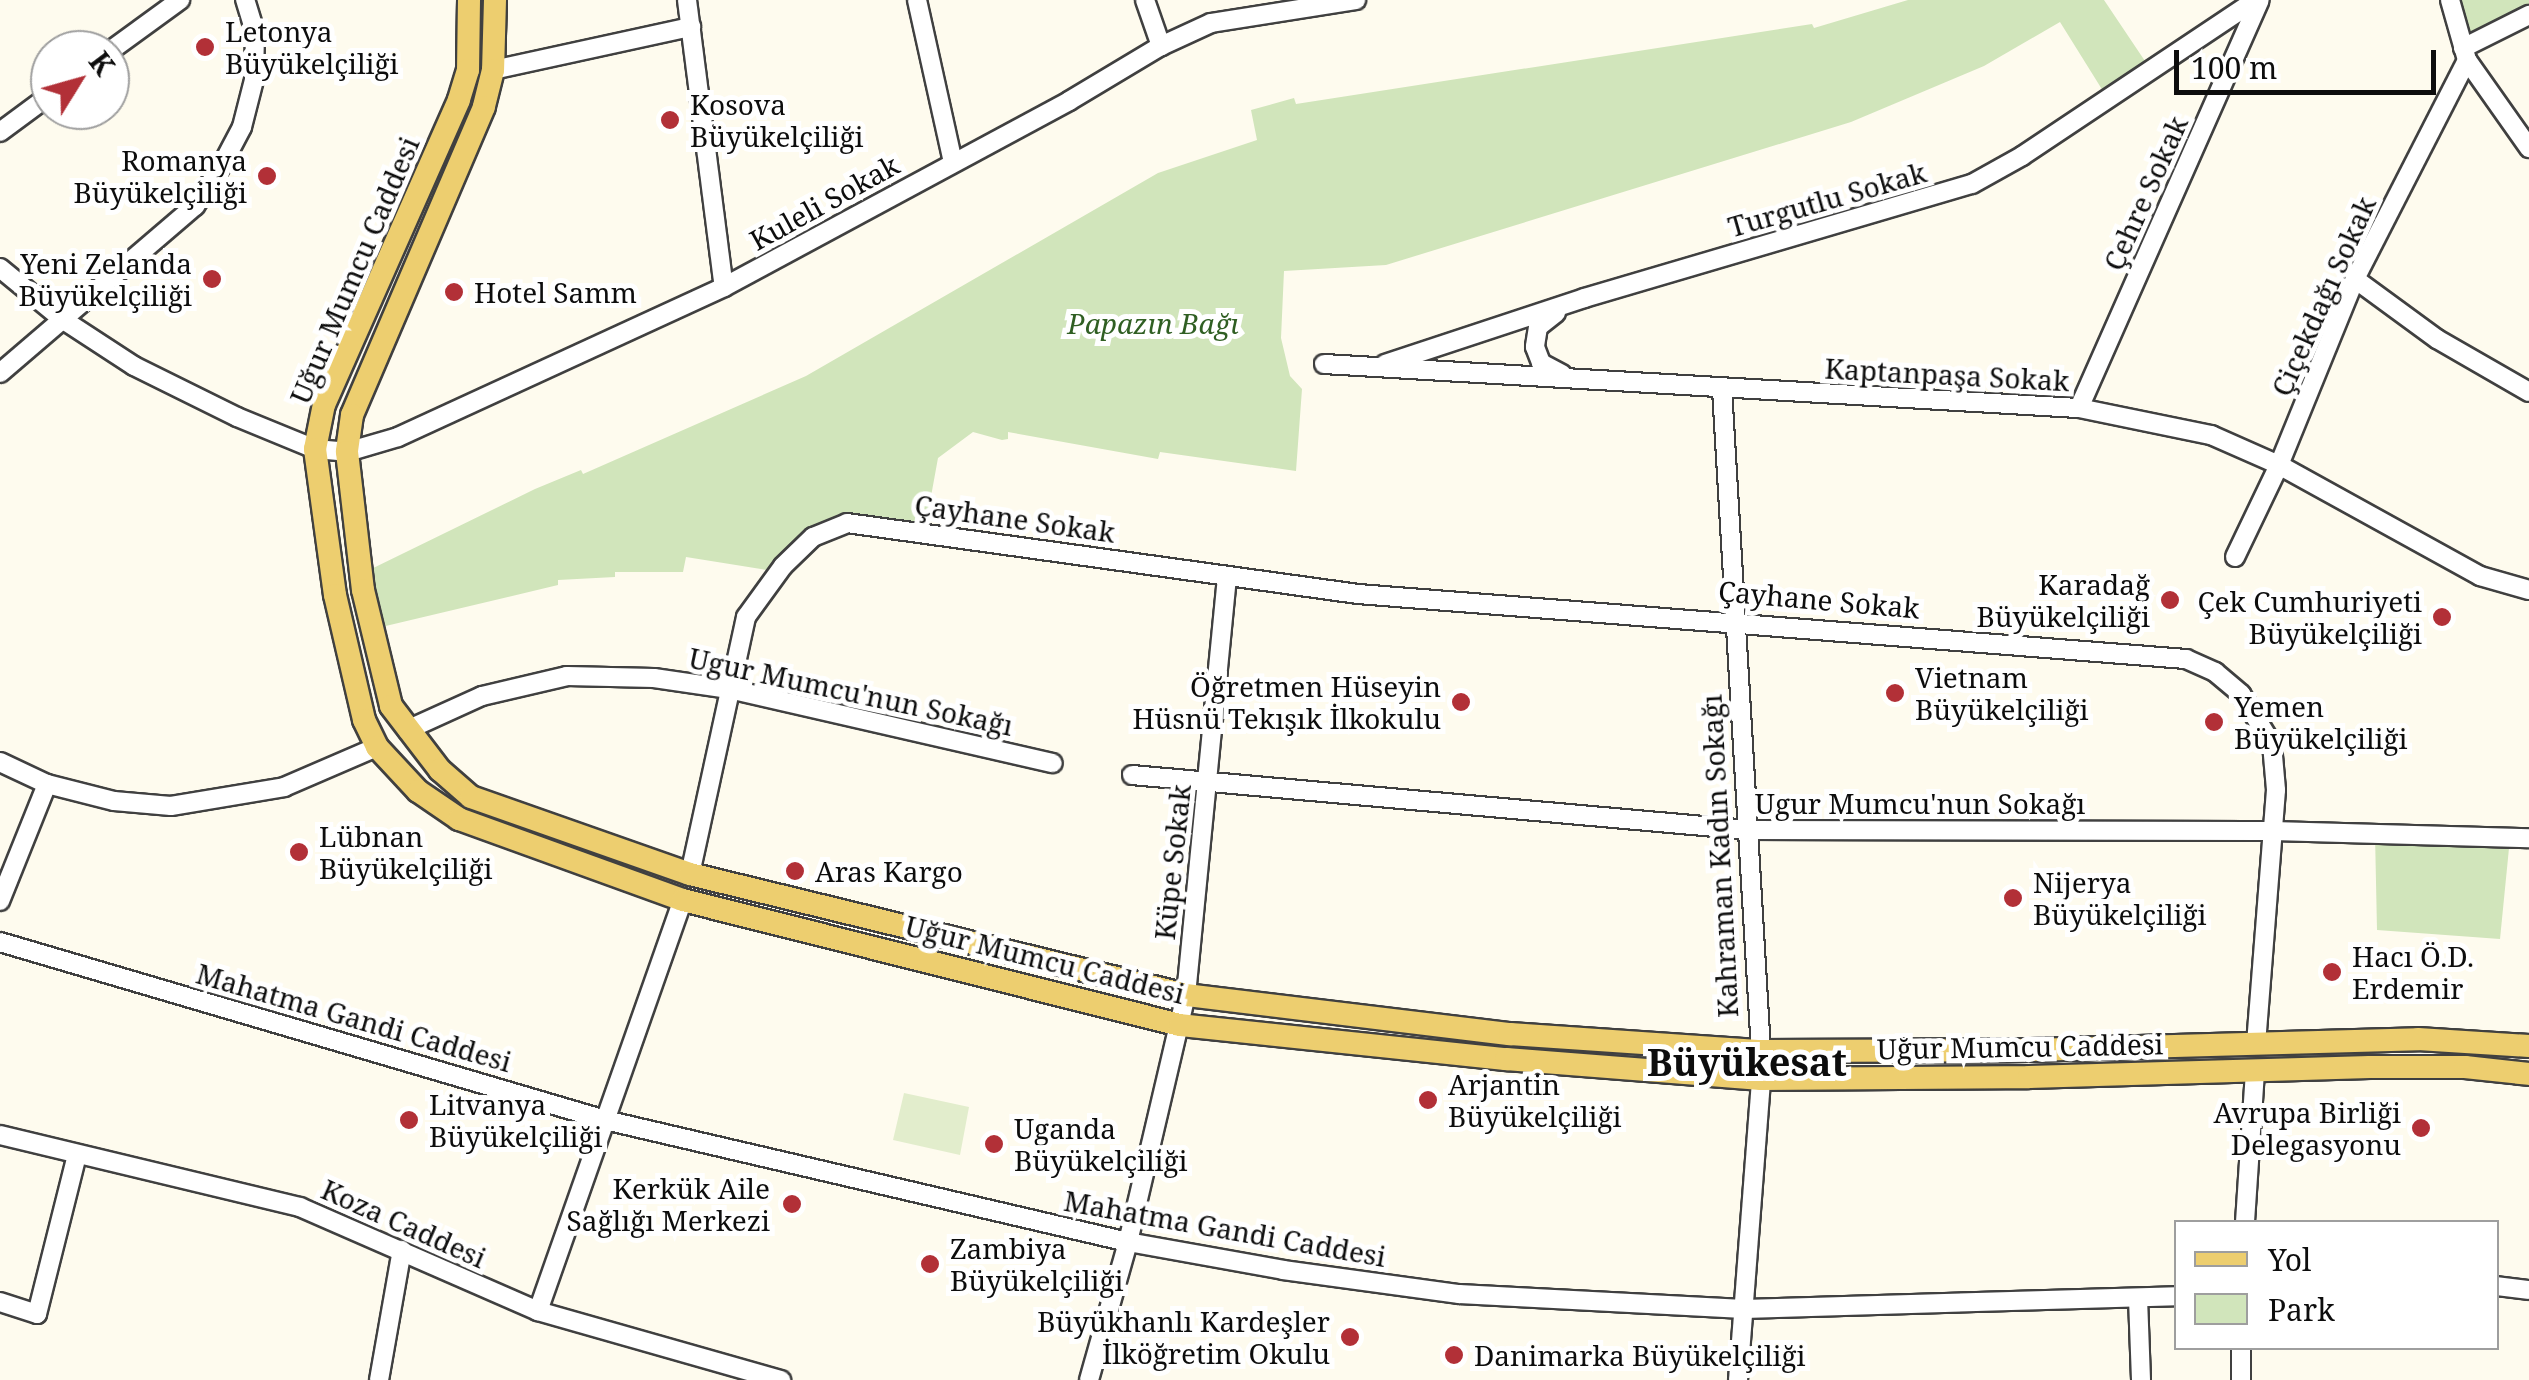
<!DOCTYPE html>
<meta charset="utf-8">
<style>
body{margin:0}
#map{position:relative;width:2529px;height:1380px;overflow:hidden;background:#fefbee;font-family:"Noto Serif",serif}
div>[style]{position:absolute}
.green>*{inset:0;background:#d1e5bb}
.pitch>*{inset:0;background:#e2edcc}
.roads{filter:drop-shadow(2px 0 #404040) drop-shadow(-2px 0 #404040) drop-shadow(0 2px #404040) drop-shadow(0 -2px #404040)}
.minor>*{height:18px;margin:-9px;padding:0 9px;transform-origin:9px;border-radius:9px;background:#fff}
.major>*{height:22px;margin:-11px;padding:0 11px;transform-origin:11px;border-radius:11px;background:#edce6f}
.dots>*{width:28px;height:28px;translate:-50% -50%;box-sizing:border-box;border:5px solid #fff;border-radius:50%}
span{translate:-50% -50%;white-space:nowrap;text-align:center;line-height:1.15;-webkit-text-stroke:10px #fff;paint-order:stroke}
.poi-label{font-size:28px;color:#0d0d0d}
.left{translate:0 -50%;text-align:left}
.right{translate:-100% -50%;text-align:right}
.street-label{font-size:28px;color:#0d0d0d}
.park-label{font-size:28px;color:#305f23;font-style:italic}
.district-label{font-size:38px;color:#0d0d0d;font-weight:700}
.legend{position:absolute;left:2174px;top:1220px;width:325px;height:130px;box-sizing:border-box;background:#fff;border:2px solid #9e9e9e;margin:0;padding:12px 18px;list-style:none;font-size:30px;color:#0d0d0d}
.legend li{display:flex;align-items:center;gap:20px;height:50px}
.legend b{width:50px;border:2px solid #9e9e9e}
.north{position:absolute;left:30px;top:30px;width:100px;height:100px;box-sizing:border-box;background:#fff;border:2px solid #9e9e9e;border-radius:50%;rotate:53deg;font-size:28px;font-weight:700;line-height:40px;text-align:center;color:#0d0d0d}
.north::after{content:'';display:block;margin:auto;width:35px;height:45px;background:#b23037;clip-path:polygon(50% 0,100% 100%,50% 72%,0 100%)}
.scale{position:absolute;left:2174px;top:50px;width:262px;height:45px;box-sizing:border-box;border:5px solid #0d0d0d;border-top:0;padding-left:12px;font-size:30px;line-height:35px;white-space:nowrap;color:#0d0d0d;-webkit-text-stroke:8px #fff;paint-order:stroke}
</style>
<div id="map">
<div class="green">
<div style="clip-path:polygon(1908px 0,2104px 0,2151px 70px,2108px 99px,2060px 22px,1984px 66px,1851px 122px,1386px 265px,1284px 271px,1281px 338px,1290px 376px,1302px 389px,1296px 471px,1160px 452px,1158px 459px,1008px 432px,1008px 439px,1002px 440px,973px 432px,938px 458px,924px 535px,847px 523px,779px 572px,686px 557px,683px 572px,615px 572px,615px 577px,558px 580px,558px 585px,373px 629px,361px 574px,535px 489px,581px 470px,583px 474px,806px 376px,1158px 173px,1257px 140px,1251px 110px,1294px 98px,1296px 104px,1812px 24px,1814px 28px)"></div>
<div style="clip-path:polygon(2450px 0,2529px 0,2529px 15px,2463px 48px)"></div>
<div style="clip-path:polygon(2375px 834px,2510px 838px,2500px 939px,2377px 930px)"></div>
</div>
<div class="pitch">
<div style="clip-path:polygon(904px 1093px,969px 1107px,960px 1155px,893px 1140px)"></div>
</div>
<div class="roads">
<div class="minor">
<div style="left:687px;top:0;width:289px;rotate:82.7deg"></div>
<div style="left:917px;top:0;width:166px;rotate:77.5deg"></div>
<div style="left:1145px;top:0;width:49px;rotate:70.8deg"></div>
<div style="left:2450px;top:0;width:62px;rotate:74.2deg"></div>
<div style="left:2467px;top:60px;width:108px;rotate:54.8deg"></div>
<div style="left:2463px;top:48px;width:74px;rotate:-26.6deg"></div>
<div style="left:110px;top:51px;width:87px;rotate:-36.1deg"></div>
<div style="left:493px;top:70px;width:203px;rotate:-12.3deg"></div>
<div style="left:0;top:132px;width:62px;rotate:-36.5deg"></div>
<div style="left:0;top:268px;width:80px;rotate:39.4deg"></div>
<div style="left:62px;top:319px;width:86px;rotate:33.1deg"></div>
<div style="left:134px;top:366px;width:115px;rotate:26.3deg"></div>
<div style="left:237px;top:417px;width:84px;rotate:22.3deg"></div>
<div style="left:315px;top:449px;width:32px;rotate:5deg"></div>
<div style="left:347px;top:452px;width:53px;rotate:-16.4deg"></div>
<div style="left:398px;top:437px;width:359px;rotate:-24.7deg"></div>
<div style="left:724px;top:287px;width:392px;rotate:-28.3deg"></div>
<div style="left:1069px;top:101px;width:107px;rotate:-30.9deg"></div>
<div style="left:1161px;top:46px;width:55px;rotate:-24.7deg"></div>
<div style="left:1211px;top:23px;width:147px;rotate:-9deg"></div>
<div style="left:2355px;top:279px;width:102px;rotate:36.2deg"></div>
<div style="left:2437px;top:339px;width:106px;rotate:29.9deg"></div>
<div style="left:1556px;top:313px;width:23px;rotate:142deg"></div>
<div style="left:1538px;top:327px;width:20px;rotate:99deg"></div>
<div style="left:1535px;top:347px;width:17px;rotate:69deg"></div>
<div style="left:1541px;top:363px;width:24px;rotate:28deg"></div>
<div style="left:1324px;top:364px;width:756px;rotate:3.34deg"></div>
<div style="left:2079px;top:408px;width:135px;rotate:11.6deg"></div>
<div style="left:2211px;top:435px;width:74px;rotate:23.8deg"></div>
<div style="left:2279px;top:465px;width:230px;rotate:28.9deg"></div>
<div style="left:2480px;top:576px;width:51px;rotate:15.9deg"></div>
<div style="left:1385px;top:364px;width:210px;rotate:-18.3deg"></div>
<div style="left:1584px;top:298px;width:404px;rotate:-16.4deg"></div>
<div style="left:1972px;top:184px;width:57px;rotate:-29.2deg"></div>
<div style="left:2022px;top:156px;width:281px;rotate:-33.7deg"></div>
<div style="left:0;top:373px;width:257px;rotate:-40.6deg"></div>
<div style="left:195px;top:206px;width:49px;rotate:-56.6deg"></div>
<div style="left:222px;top:165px;width:43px;rotate:-62.2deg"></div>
<div style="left:242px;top:127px;width:49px;rotate:-75.7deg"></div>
<div style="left:254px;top:80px;width:48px;rotate:-88.8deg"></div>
<div style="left:255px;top:32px;width:34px;rotate:-107deg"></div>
<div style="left:1722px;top:389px;width:663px;rotate:86.63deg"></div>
<div style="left:2079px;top:408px;width:446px;rotate:-66.1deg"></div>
<div style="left:2235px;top:557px;width:102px;rotate:-64.4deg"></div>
<div style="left:2279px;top:465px;width:201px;rotate:-67.8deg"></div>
<div style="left:2355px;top:279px;width:246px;rotate:-62.9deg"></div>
<div style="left:407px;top:730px;width:82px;rotate:-24.4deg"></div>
<div style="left:482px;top:696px;width:87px;rotate:-13.2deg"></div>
<div style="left:567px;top:676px;width:87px;rotate:1.3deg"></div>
<div style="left:654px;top:678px;width:76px;rotate:8.3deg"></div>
<div style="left:729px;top:689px;width:332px;rotate:12.9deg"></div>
<div style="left:0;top:762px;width:52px;rotate:25.1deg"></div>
<div style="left:47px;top:784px;width:69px;rotate:14.2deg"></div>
<div style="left:114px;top:801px;width:57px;rotate:5deg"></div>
<div style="left:171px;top:806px;width:115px;rotate:-9.5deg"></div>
<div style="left:284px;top:787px;width:101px;rotate:-23.3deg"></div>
<div style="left:1132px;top:775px;width:618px;rotate:5.1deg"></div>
<div style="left:1748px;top:830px;width:525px;rotate:0.11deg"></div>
<div style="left:2273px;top:831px;width:256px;rotate:1.6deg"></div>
<div style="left:690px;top:874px;width:263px;rotate:-77.7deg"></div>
<div style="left:746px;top:617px;width:63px;rotate:-54deg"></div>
<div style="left:783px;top:566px;width:42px;rotate:-44deg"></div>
<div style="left:813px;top:537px;width:37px;rotate:-22deg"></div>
<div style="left:847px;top:523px;width:516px;rotate:7.91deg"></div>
<div style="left:1358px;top:594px;width:831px;rotate:4.49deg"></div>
<div style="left:2186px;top:659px;width:32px;rotate:24deg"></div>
<div style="left:2215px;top:672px;width:34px;rotate:40deg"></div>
<div style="left:2241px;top:694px;width:59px;rotate:58.2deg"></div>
<div style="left:2272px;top:744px;width:46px;rotate:85deg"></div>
<div style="left:2276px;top:790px;width:253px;rotate:94.5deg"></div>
<div style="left:0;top:901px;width:126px;rotate:-68.1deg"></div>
<div style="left:0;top:942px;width:631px;rotate:16.39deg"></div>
<div style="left:605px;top:1120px;width:537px;rotate:13.13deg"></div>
<div style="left:1128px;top:1242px;width:158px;rotate:10.2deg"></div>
<div style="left:1283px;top:1270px;width:178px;rotate:7.8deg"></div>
<div style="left:1459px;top:1294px;width:285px;rotate:3deg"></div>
<div style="left:1744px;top:1309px;width:432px;rotate:-1.7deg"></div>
<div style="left:0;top:1135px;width:309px;rotate:13.5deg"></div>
<div style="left:300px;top:1207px;width:260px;rotate:23.6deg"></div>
<div style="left:538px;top:1311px;width:253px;rotate:15.9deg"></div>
<div style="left:2245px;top:1222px;width:151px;rotate:-86.2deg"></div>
<div style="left:2496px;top:1286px;width:33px;rotate:7deg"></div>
<div style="left:2138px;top:1298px;width:82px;rotate:87.9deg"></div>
<div style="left:0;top:1302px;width:39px;rotate:18deg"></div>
<div style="left:37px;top:1314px;width:164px;rotate:-75.9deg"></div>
<div style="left:538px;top:1311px;width:436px;rotate:-70.6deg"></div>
<div style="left:379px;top:1380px;width:132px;rotate:-80deg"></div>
<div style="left:1089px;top:1380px;width:143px;rotate:-74.2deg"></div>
<div style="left:1128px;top:1242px;width:254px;rotate:-76.8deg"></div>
<div style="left:1186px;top:995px;width:418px;rotate:-84.4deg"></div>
<div style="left:1738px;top:1380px;width:302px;rotate:-85.6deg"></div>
<div style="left:2241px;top:1380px;width:32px;rotate:-90deg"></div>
</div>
<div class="major">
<div style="left:469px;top:0;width:70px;rotate:90.8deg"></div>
<div style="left:468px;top:70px;width:31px;rotate:107deg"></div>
<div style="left:459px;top:100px;width:333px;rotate:113.9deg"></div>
<div style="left:324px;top:404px;width:46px;rotate:101.3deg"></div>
<div style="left:315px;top:449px;width:147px;rotate:82.2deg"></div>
<div style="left:335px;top:595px;width:128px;rotate:76.9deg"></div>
<div style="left:364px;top:720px;width:30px;rotate:64deg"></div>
<div style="left:377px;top:747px;width:60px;rotate:47deg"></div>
<div style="left:418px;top:791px;width:50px;rotate:34.3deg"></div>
<div style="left:459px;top:819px;width:238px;rotate:19.9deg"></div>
<div style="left:683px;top:900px;width:512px;rotate:14.12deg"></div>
<div style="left:1180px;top:1025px;width:328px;rotate:6deg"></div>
<div style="left:1506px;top:1059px;width:256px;rotate:4.5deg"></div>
<div style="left:1761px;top:1079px;width:268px;rotate:-0.4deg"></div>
<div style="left:2029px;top:1077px;width:341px;rotate:-1.7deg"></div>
<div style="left:2370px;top:1067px;width:95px"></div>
<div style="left:2465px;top:1067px;width:64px;rotate:6.2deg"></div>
<div style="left:495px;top:0;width:70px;rotate:91.6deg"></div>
<div style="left:493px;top:70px;width:38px;rotate:104deg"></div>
<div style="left:484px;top:107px;width:335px;rotate:113.2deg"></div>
<div style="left:352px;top:415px;width:37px;rotate:98deg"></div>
<div style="left:347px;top:452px;width:139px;rotate:83.4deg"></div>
<div style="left:363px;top:590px;width:119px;rotate:76.4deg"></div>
<div style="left:391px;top:706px;width:81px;rotate:52.6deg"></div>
<div style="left:440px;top:770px;width:41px;rotate:41.1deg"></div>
<div style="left:471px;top:797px;width:232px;rotate:19.4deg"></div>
<div style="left:690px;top:874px;width:511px;rotate:13.71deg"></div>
<div style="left:1186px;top:995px;width:326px;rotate:6.9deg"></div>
<div style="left:1510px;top:1034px;width:252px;rotate:3.9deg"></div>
<div style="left:1761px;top:1051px;width:269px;rotate:-0.2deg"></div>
<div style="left:2030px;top:1050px;width:388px;rotate:-1.6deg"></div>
<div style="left:2418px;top:1039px;width:111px;rotate:3.6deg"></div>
</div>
</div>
<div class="dots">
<div style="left:205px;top:47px;background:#b23037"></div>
<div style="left:670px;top:120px;background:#b23037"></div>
<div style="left:267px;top:176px;background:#b23037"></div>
<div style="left:212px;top:279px;background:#b23037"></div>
<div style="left:454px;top:292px;background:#b23037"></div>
<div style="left:2170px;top:600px;background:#b23037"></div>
<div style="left:2442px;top:617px;background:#b23037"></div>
<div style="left:1895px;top:693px;background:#b23037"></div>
<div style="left:1461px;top:702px;background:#b23037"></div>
<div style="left:2214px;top:722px;background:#b23037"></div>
<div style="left:299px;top:852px;background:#b23037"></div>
<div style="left:795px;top:871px;background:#b23037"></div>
<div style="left:2013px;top:898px;background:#b23037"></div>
<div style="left:2332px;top:972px;background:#b23037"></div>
<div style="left:1428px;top:1100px;background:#b23037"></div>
<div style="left:409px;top:1120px;background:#b23037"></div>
<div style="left:2421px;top:1128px;background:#b23037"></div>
<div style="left:994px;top:1144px;background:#b23037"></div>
<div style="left:792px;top:1204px;background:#b23037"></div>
<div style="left:930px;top:1264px;background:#b23037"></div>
<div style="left:1350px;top:1337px;background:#b23037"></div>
<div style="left:1454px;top:1355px;background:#b23037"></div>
</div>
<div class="poi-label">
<span class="left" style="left:225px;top:47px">Letonya<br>Büyükelçiliği</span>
<span class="left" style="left:690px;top:120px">Kosova<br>Büyükelçiliği</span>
<span class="right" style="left:247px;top:176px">Romanya<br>Büyükelçiliği</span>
<span class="right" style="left:192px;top:279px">Yeni Zelanda<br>Büyükelçiliği</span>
<span class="left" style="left:474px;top:292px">Hotel Samm</span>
<span class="right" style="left:2150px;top:600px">Karadağ<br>Büyükelçiliği</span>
<span class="right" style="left:2422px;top:617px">Çek Cumhuriyeti<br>Büyükelçiliği</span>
<span class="left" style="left:1915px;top:693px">Vietnam<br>Büyükelçiliği</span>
<span class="right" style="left:1441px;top:702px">Öğretmen Hüseyin<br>Hüsnü Tekışık İlkokulu</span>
<span class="left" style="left:2234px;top:722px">Yemen<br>Büyükelçiliği</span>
<span class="left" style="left:319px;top:852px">Lübnan<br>Büyükelçiliği</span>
<span class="left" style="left:815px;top:871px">Aras Kargo</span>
<span class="left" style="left:2033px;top:898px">Nijerya<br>Büyükelçiliği</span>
<span class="left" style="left:2352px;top:972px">Hacı Ö.D.<br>Erdemir</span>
<span class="left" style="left:1448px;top:1100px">Arjantin<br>Büyükelçiliği</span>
<span class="left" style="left:429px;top:1120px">Litvanya<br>Büyükelçiliği</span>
<span class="right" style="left:2401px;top:1128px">Avrupa Birliği<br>Delegasyonu</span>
<span class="left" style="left:1014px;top:1144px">Uganda<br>Büyükelçiliği</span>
<span class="right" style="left:770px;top:1204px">Kerkük Aile<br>Sağlığı Merkezi</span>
<span class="left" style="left:950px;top:1264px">Zambiya<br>Büyükelçiliği</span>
<span class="right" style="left:1330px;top:1337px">Büyükhanlı Kardeşler<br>İlköğretim Okulu</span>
<span class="left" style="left:1474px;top:1355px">Danimarka Büyükelçiliği</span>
</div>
<div class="street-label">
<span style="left:2145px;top:193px;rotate:-66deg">Çehre Sokak</span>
<span style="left:1827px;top:199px;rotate:-16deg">Turgutlu Sokak</span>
<span style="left:824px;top:202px;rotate:-29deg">Kuleli Sokak</span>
<span style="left:354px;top:270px;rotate:-67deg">Uğur Mumcu Caddesi</span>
<span style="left:2323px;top:296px;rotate:-66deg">Çiçekdağı Sokak</span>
<span style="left:1947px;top:374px;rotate:3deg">Kaptanpaşa Sokak</span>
<span style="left:1015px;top:518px;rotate:8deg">Çayhane Sokak</span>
<span style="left:1819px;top:599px;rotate:5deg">Çayhane Sokak</span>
<span style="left:851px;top:691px;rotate:12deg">Ugur Mumcu'nun Sokağı</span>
<span style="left:1920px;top:803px">Ugur Mumcu'nun Sokağı</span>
<span style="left:1719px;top:856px;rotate:-93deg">Kahraman Kadın Sokağı</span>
<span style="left:1172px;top:862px;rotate:-84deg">Küpe Sokak</span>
<span style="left:1045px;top:959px;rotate:14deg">Uğur Mumcu Caddesi</span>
<span style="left:354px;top:1017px;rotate:16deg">Mahatma Gandi Caddesi</span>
<span style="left:2020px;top:1046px;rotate:-1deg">Uğur Mumcu Caddesi</span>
<span style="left:404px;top:1223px;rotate:24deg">Koza Caddesi</span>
<span style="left:1225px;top:1228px;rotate:10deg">Mahatma Gandi Caddesi</span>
</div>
<div class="park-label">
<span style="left:1153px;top:323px">Papazın Bağı</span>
</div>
<div class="district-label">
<span style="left:1747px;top:1062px">Büyükesat</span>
</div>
<ul class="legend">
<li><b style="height:12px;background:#edce6f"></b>Yol</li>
<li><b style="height:28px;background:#d1e5bb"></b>Park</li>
</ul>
<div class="north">K</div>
<div class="scale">100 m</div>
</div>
